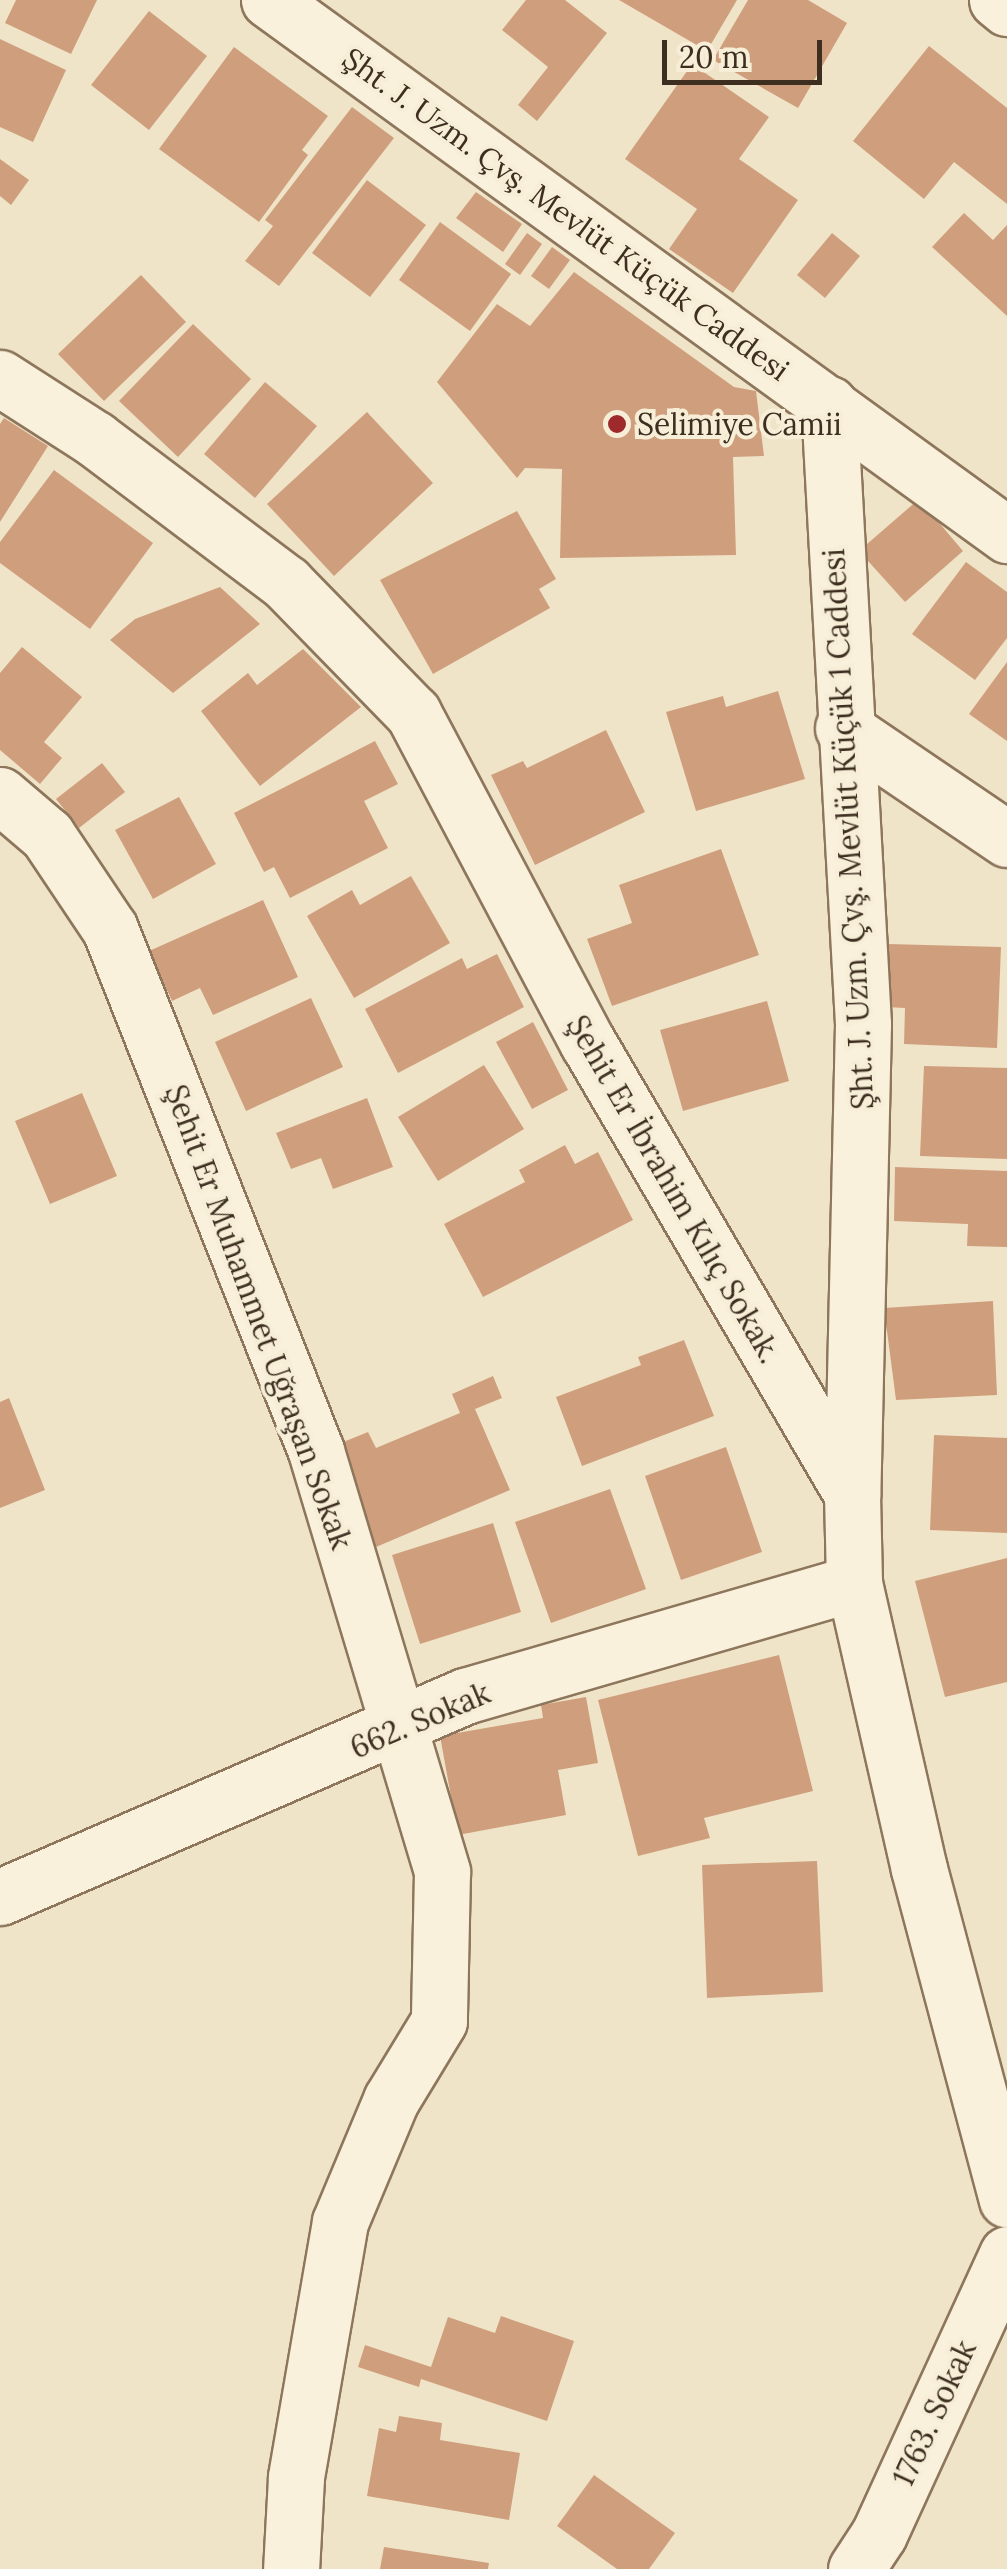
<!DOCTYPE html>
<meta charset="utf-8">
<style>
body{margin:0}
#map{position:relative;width:1007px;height:2569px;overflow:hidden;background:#f0e4c8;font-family:Lora,serif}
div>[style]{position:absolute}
.building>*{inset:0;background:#cf9f7d}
.roads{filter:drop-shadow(2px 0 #8d765c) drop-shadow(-2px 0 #8d765c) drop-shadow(0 2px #8d765c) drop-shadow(0 -2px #8d765c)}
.minor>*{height:55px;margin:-27.5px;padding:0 27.5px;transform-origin:27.5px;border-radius:27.5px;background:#faf1dc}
.dots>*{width:28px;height:28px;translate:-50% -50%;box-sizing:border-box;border:5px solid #f7eed8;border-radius:50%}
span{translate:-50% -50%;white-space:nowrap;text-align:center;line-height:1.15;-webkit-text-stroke:8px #f7eed8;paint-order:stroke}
.street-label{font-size:30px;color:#3d2e20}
.poi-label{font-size:30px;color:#3d2e20}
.left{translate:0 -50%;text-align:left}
.scale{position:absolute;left:662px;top:40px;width:160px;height:45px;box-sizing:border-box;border:5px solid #3d2e20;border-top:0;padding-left:12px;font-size:30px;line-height:35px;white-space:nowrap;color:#3d2e20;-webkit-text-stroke:8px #f7eed8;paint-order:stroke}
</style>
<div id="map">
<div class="building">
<div style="clip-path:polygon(16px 0,97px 0,71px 54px,5px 23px)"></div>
<div style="clip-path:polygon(526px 0,565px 0,607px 33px,537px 121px,518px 105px,548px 67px,502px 30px)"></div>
<div style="clip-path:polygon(619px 0,737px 0,707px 51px)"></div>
<div style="clip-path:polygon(748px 0,808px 0,847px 23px,798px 108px,713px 60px)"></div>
<div style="clip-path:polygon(149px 11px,207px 56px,149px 130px,91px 85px)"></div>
<div style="clip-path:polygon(0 39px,66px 70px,33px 142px,0 127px)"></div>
<div style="clip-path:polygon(929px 46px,1007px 108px,1007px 204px,954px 162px,924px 199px,853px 141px)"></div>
<div style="clip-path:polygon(234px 47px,328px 116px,302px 150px,308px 155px,259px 222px,159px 149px)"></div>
<div style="clip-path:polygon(692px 64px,769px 117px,739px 159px,798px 200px,733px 293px,669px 249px,697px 209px,625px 159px)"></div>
<div style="clip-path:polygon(352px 107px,394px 138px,279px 286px,245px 261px,273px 226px,265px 220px)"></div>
<div style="clip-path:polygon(0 159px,29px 180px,11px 205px,0 196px)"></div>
<div style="clip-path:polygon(367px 180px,426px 225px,370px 297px,312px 253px)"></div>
<div style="clip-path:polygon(476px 192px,522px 224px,503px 252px,456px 218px)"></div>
<div style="clip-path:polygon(964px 213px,993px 240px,1007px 225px,1007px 316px,932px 247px)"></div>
<div style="clip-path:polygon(440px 222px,511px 274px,470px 331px,399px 280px)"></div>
<div style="clip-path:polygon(527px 233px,542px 244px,520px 275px,505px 264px)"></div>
<div style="clip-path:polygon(832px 233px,860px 256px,825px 298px,797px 275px)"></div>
<div style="clip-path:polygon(552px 247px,570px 260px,549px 289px,531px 276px)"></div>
<div style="clip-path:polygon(574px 272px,734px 387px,756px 391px,764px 456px,733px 457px,736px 555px,560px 558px,562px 469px,525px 468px,517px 478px,437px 382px,497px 304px,530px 326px)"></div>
<div style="clip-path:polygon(141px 275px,186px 322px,104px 401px,58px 354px)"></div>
<div style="clip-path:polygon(193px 324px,251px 379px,178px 457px,119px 401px)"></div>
<div style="clip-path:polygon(265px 382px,317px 426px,255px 498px,204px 454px)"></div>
<div style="clip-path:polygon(367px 412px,433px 483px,334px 576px,267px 504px)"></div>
<div style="clip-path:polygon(4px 418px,48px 446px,0 522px,0 424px)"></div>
<div style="clip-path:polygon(54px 470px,153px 543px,90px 629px,0 563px,0 542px)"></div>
<div style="clip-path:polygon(919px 499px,963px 551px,905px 602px,859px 551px)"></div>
<div style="clip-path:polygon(517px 511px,556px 579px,539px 589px,550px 608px,433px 674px,380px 580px)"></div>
<div style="clip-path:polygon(966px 562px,1007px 592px,1007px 638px,975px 680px,912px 634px)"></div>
<div style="clip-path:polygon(220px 587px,260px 624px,173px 693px,110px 640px,135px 619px)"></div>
<div style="clip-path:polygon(22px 647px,82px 697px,44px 742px,62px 758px,40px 784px,0 750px,0 673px)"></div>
<div style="clip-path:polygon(303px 649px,361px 707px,260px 786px,201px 711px,248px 673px,257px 685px)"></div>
<div style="clip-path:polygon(1007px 662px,1007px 741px,969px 714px)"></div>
<div style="clip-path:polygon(778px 691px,805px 779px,696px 811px,666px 712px,723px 696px,726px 707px)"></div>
<div style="clip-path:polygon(606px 730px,645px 812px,535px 865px,491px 775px,523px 761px,527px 768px)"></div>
<div style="clip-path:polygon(375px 741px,398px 784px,364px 801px,388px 848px,290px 898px,274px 867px,264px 872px,234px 813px)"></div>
<div style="clip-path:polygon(102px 763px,125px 792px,79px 828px,56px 799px)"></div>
<div style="clip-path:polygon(179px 797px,216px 864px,153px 899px,115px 830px)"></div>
<div style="clip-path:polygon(721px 849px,759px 955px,612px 1006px,587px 939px,632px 923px,619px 885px)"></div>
<div style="clip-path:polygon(411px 876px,450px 943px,354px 998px,307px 916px,352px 890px,360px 905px)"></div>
<div style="clip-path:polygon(263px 900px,298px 977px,213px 1015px,200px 988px,172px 1001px,149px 951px)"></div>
<div style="clip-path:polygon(888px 944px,1001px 947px,997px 1048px,904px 1044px,905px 1008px,886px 1007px)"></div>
<div style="clip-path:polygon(497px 954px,524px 1007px,398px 1073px,365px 1009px,462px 958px,467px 969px)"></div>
<div style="clip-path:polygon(311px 998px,343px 1067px,246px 1111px,215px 1042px)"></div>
<div style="clip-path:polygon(767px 1001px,789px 1081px,683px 1111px,660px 1030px)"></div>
<div style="clip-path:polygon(533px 1022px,568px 1090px,532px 1109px,496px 1042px)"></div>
<div style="clip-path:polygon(484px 1065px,524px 1129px,438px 1181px,398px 1117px)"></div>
<div style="clip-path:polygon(924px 1066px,1007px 1068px,1007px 1159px,920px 1156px)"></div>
<div style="clip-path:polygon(82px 1093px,117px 1176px,50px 1204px,15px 1121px)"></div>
<div style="clip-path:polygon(367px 1098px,393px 1167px,333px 1189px,321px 1158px,291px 1169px,276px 1133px)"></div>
<div style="clip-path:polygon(565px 1145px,575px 1164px,598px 1152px,633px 1220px,483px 1297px,444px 1224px,525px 1182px,519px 1170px)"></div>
<div style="clip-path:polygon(895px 1167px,1007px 1171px,1007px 1247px,967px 1246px,968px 1224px,894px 1221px)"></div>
<div style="clip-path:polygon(993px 1301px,997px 1395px,896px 1400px,884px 1308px)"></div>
<div style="clip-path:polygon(684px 1340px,714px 1416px,582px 1466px,556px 1397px,641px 1365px,638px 1357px)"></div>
<div style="clip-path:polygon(493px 1376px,502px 1398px,475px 1409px,510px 1490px,369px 1550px,326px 1449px,368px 1432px,376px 1448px,460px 1413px,452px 1394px)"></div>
<div style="clip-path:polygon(9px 1398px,45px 1490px,0 1508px,0 1402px)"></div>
<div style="clip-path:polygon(934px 1435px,1007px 1438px,1007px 1533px,930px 1530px)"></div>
<div style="clip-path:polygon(726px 1447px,762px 1552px,681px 1580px,645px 1476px)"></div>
<div style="clip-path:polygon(610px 1489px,646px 1589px,551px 1623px,515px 1522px)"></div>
<div style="clip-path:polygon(493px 1523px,521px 1612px,420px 1644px,392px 1555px)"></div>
<div style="clip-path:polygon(1007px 1558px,1007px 1682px,945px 1697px,915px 1581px)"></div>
<div style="clip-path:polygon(779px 1655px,813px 1791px,704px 1818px,710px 1838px,638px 1856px,598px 1700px)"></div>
<div style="clip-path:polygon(586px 1697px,598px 1763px,558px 1770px,566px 1815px,458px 1835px,440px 1736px,543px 1718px,541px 1705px)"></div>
<div style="clip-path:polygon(817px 1861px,823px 1992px,707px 1998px,702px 1865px)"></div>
<div style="clip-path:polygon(501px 2316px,574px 2341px,547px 2421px,421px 2379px,419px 2387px,358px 2367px,365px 2345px,431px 2367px,448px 2317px,495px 2333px)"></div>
<div style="clip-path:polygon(399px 2416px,442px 2423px,440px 2440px,520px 2453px,509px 2520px,367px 2496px,379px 2428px,396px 2432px)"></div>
<div style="clip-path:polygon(594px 2475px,675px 2533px,649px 2569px,617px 2569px,557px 2526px)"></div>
<div style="clip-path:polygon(384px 2547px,489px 2563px,488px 2569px,380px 2569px)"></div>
</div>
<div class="roads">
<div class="minor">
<div style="left:269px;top:0;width:912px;rotate:35.94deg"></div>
<div style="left:997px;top:0;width:13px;rotate:39deg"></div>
<div style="left:0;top:378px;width:113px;rotate:32.7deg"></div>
<div style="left:95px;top:439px;width:239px;rotate:37deg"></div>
<div style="left:286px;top:583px;width:182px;rotate:45.7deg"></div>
<div style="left:413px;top:713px;width:374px;rotate:62.1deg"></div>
<div style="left:588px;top:1043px;width:523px;rotate:59.66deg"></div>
<div style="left:852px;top:1494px;width:89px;rotate:88.7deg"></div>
<div style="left:854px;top:1583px;width:293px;rotate:77.2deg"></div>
<div style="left:919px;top:1869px;width:342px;rotate:75.1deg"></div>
<div style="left:829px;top:404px;width:621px;rotate:86.86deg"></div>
<div style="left:863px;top:1024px;width:470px;rotate:91.3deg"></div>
<div style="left:843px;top:728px;width:198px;rotate:34.1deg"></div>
<div style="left:0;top:795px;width:62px;rotate:40.4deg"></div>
<div style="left:47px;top:835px;width:113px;rotate:56.2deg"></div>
<div style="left:110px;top:929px;width:561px;rotate:68.46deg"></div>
<div style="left:316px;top:1451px;width:439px;rotate:73.3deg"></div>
<div style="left:442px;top:1872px;width:149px;rotate:91.2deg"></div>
<div style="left:439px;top:2021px;width:92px;rotate:121.3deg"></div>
<div style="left:391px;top:2100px;width:132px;rotate:112.7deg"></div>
<div style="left:340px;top:2222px;width:260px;rotate:99.8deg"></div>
<div style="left:296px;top:2478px;width:91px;rotate:93.1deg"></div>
<div style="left:0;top:1897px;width:507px;rotate:-23.38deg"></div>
<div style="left:465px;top:1696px;width:405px;rotate:-16.2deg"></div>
<div style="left:856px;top:2569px;width:42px;rotate:-56.7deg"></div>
<div style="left:879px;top:2534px;width:308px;rotate:-65.4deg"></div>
</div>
</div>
<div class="dots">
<div style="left:617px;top:424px;background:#9e2a2b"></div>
</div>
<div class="street-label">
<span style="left:566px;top:214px;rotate:36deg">Şht. J. Uzm. Çvş. Mevlüt Küçük Caddesi</span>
<span style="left:848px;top:829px;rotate:-93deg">Şht. J. Uzm. Çvş. Mevlüt Küçük 1 Caddesi</span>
<span style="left:674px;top:1189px;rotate:60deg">Şehit Er İbrahim Kılıç Sokak.</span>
<span style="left:259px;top:1317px;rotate:70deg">Şehit Er Muhammet Uğraşan Sokak</span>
<span style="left:420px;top:1720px;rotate:-23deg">662. Sokak</span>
<span style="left:934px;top:2413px;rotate:-65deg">1763. Sokak</span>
</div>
<div class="poi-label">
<span class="left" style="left:637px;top:424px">Selimiye Camii</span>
</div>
<div class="scale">20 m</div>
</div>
